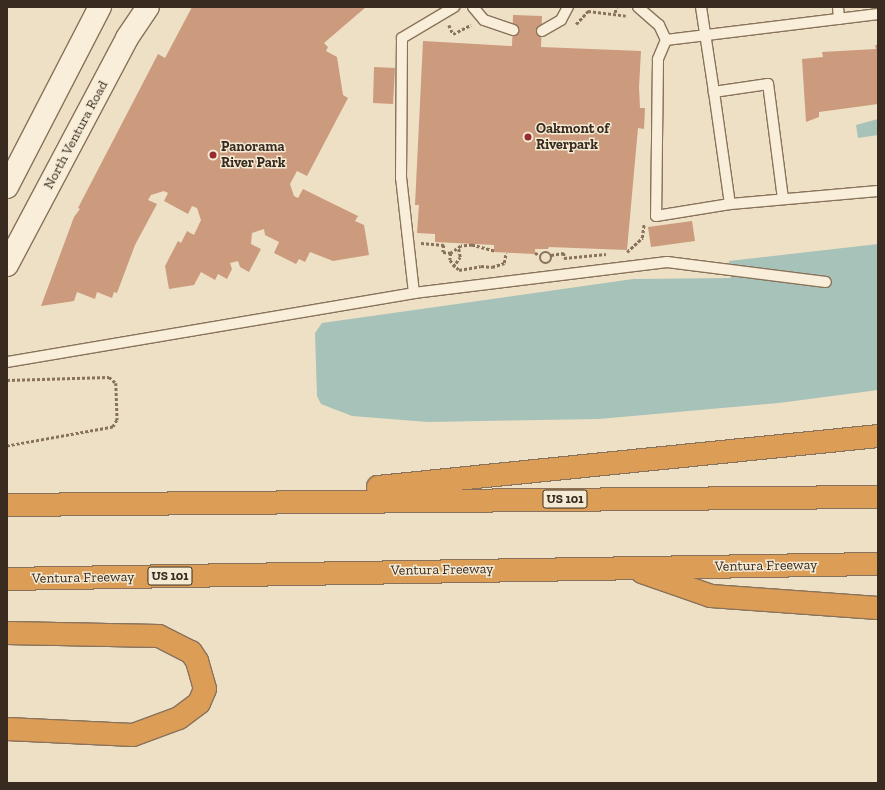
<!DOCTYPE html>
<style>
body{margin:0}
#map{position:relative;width:885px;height:790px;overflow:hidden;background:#eee0c5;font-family:"Zilla Slab",serif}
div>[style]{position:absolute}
.water>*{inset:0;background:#a7c2b9}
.building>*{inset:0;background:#cc9a7c}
.path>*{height:2.5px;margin-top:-1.25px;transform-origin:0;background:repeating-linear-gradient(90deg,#89725b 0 3px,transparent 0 5px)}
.path>.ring{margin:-1.25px;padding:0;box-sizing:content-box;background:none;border:2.5px solid #89725b;border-radius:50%}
.roads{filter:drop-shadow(1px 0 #89725b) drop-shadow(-1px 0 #89725b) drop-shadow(0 1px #89725b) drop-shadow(0 -1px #89725b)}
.lane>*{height:10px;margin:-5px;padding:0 5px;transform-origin:5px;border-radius:5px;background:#f9eed9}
.secondary>*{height:22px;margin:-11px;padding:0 11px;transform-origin:11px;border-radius:11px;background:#f9eed9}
.highway>*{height:22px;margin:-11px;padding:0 11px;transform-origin:11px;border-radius:11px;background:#dc9d57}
.dots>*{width:11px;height:11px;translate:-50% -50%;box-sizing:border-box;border:2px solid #f5ebd5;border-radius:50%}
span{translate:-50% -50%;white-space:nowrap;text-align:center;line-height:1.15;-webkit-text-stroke:3px #f5ebd5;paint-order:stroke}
.shield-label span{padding:1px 3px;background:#f5ebd5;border:1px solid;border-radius:3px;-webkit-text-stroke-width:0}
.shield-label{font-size:13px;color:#392b1f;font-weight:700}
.poi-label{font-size:14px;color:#392b1f;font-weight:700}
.left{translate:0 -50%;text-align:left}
.street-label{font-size:14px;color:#392b1f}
.frame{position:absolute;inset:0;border:8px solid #392b1f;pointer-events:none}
</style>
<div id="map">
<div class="water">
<div style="clip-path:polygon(878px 119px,878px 135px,858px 138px,856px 125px)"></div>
<div style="clip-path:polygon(878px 244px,878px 390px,779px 403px,599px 419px,428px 422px,352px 416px,321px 404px,317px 396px,315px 333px,322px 323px,633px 279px,731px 278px,729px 261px)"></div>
</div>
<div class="building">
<div style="clip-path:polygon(192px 7px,366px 7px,324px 43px,328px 47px,326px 51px,337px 57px,343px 95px,348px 98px,307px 176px,297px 171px,290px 184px,294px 196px,298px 198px,303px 189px,358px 216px,355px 221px,364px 225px,369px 255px,333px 261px,310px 252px,305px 262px,299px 259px,296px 264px,274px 253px,279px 242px,265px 235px,264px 229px,252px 233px,251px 244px,261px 249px,249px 272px,240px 267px,238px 261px,230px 263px,232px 269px,227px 279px,218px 274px,215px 280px,201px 272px,194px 285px,169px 289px,165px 266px,178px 241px,181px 243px,187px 231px,194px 235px,201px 220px,197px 208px,192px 206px,188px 214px,164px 201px,168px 193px,164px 191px,151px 195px,148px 200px,157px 204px,135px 245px,117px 293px,114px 292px,112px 298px,97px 292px,95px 299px,77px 292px,74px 301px,41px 306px,74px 217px,80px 209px,78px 208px,158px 54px,165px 58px)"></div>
<div style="clip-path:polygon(513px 15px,542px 16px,541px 47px,641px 51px,639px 87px,640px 108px,645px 108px,644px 129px,638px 128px,627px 250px,549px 247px,548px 249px,535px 249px,535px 254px,494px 252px,494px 245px,435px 242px,435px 234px,417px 233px,419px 205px,415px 205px,423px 41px,512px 46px)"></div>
<div style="clip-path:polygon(875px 45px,878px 45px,878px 104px,819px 112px,819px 117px,806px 122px,802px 59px,823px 57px,822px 52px,876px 49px)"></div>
<div style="clip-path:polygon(374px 67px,395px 68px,393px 104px,373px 103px)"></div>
<div style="clip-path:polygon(692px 221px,695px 241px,651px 247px,648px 227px)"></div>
</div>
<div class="path">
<div style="left:615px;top:13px;width:6px;rotate:-81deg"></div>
<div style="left:576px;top:24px;width:18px;rotate:-47deg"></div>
<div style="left:588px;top:11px;width:38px;rotate:7deg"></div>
<div style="left:449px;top:25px;width:10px;rotate:66deg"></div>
<div style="left:453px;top:34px;width:20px;rotate:-27deg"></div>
<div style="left:421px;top:243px;width:23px;rotate:5deg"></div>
<div style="left:444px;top:245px;width:7px;rotate:98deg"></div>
<div style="left:443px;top:252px;width:8px;rotate:7deg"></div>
<div style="left:494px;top:251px;width:23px;rotate:-165deg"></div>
<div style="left:472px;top:245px;width:11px;rotate:175deg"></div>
<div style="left:461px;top:246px;width:12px;rotate:145deg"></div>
<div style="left:451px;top:253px;width:7px;rotate:98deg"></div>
<div style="left:450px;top:260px;width:13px;rotate:48deg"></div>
<div style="left:459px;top:270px;width:22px;rotate:-10deg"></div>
<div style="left:481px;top:266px;width:11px;rotate:5deg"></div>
<div style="left:492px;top:267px;width:13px;rotate:-18deg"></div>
<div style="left:504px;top:263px;width:10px;rotate:-79deg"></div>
<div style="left:627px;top:252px;width:21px;rotate:-43deg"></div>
<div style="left:642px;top:238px;width:14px;rotate:-82deg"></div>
<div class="ring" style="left:540px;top:252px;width:9.5px;height:9.5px"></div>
<div style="left:535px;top:253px;width:5px;rotate:22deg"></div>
<div style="left:551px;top:255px;width:13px;rotate:-9deg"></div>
<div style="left:564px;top:253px;width:5px;rotate:90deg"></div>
<div style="left:564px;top:258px;width:42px;rotate:-5.4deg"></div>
<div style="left:453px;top:267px;width:12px;rotate:-55deg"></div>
<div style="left:460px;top:257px;width:10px;rotate:-101deg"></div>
<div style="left:7px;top:380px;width:102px;rotate:-1.7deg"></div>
<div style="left:109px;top:377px;width:9px;rotate:41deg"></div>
<div style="left:116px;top:383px;width:37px;rotate:88deg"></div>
<div style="left:117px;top:420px;width:8px;rotate:120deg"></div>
<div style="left:113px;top:427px;width:108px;rotate:169.8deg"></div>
</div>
<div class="roads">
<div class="lane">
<div style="left:473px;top:7px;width:17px;rotate:50deg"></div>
<div style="left:484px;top:20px;width:31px;rotate:19deg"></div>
<div style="left:638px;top:7px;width:28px;rotate:41deg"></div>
<div style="left:659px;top:25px;width:17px;rotate:65deg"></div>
<div style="left:666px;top:40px;width:214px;rotate:-7deg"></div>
<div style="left:701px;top:7px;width:86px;rotate:81.3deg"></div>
<div style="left:838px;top:7px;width:12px;rotate:85deg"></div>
<div style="left:542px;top:31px;width:22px;rotate:-30deg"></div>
<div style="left:561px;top:20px;width:15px;rotate:-62deg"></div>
<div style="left:666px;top:40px;width:21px;rotate:113deg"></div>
<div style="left:658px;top:59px;width:157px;rotate:90.7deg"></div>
<div style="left:656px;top:216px;width:75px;rotate:-9.2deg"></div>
<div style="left:783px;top:199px;width:116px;rotate:-97.4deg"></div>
<div style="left:768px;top:84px;width:55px;rotate:171.6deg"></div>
<div style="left:714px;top:92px;width:113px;rotate:81.9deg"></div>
<div style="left:730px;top:204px;width:149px;rotate:-5deg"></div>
<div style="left:414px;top:293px;width:255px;rotate:-7deg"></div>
<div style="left:667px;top:262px;width:160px;rotate:7.2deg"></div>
<div style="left:7px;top:362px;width:413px;rotate:-9.6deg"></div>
<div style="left:414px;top:293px;width:116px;rotate:-96.4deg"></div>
<div style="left:401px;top:178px;width:140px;rotate:-89.6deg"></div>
<div style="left:402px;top:38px;width:61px;rotate:-30.8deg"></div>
</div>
<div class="secondary">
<div style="left:7px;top:187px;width:203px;rotate:-62.7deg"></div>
<div style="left:7px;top:265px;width:257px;rotate:-62.1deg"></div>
<div style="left:127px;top:38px;width:37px;rotate:-56deg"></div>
</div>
<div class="highway">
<div style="left:378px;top:487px;width:503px;rotate:-5.82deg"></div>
<div style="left:7px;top:505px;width:871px;rotate:-0.53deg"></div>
<div style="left:642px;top:572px;width:73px;rotate:19.2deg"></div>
<div style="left:711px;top:596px;width:167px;rotate:4.1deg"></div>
<div style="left:7px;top:579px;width:871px;rotate:-0.99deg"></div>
<div style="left:7px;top:633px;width:152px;rotate:1.1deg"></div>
<div style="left:159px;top:636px;width:36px;rotate:27deg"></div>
<div style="left:191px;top:652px;width:11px;rotate:56deg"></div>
<div style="left:197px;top:661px;width:29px;rotate:74deg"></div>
<div style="left:205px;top:689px;width:15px;rotate:113deg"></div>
<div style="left:199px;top:703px;width:25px;rotate:143deg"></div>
<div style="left:179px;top:718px;width:49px;rotate:159.7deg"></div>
<div style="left:133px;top:735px;width:126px;rotate:-177.3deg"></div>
</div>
</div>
<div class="dots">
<div style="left:528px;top:137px;background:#982c30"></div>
<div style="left:213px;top:155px;background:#982c30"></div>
</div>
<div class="shield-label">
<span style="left:565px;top:499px">US 101</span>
<span style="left:170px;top:576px">US 101</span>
</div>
<div class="poi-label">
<span class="left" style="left:536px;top:137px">Oakmont of<br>Riverpark</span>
<span class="left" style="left:221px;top:155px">Panorama<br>River Park</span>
</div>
<div class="street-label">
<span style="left:76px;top:135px;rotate:-62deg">North Ventura Road</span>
<span style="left:766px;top:566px;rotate:-1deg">Ventura Freeway</span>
<span style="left:442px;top:570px;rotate:-1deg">Ventura Freeway</span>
<span style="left:83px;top:578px;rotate:-1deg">Ventura Freeway</span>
</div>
<div class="frame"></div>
</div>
